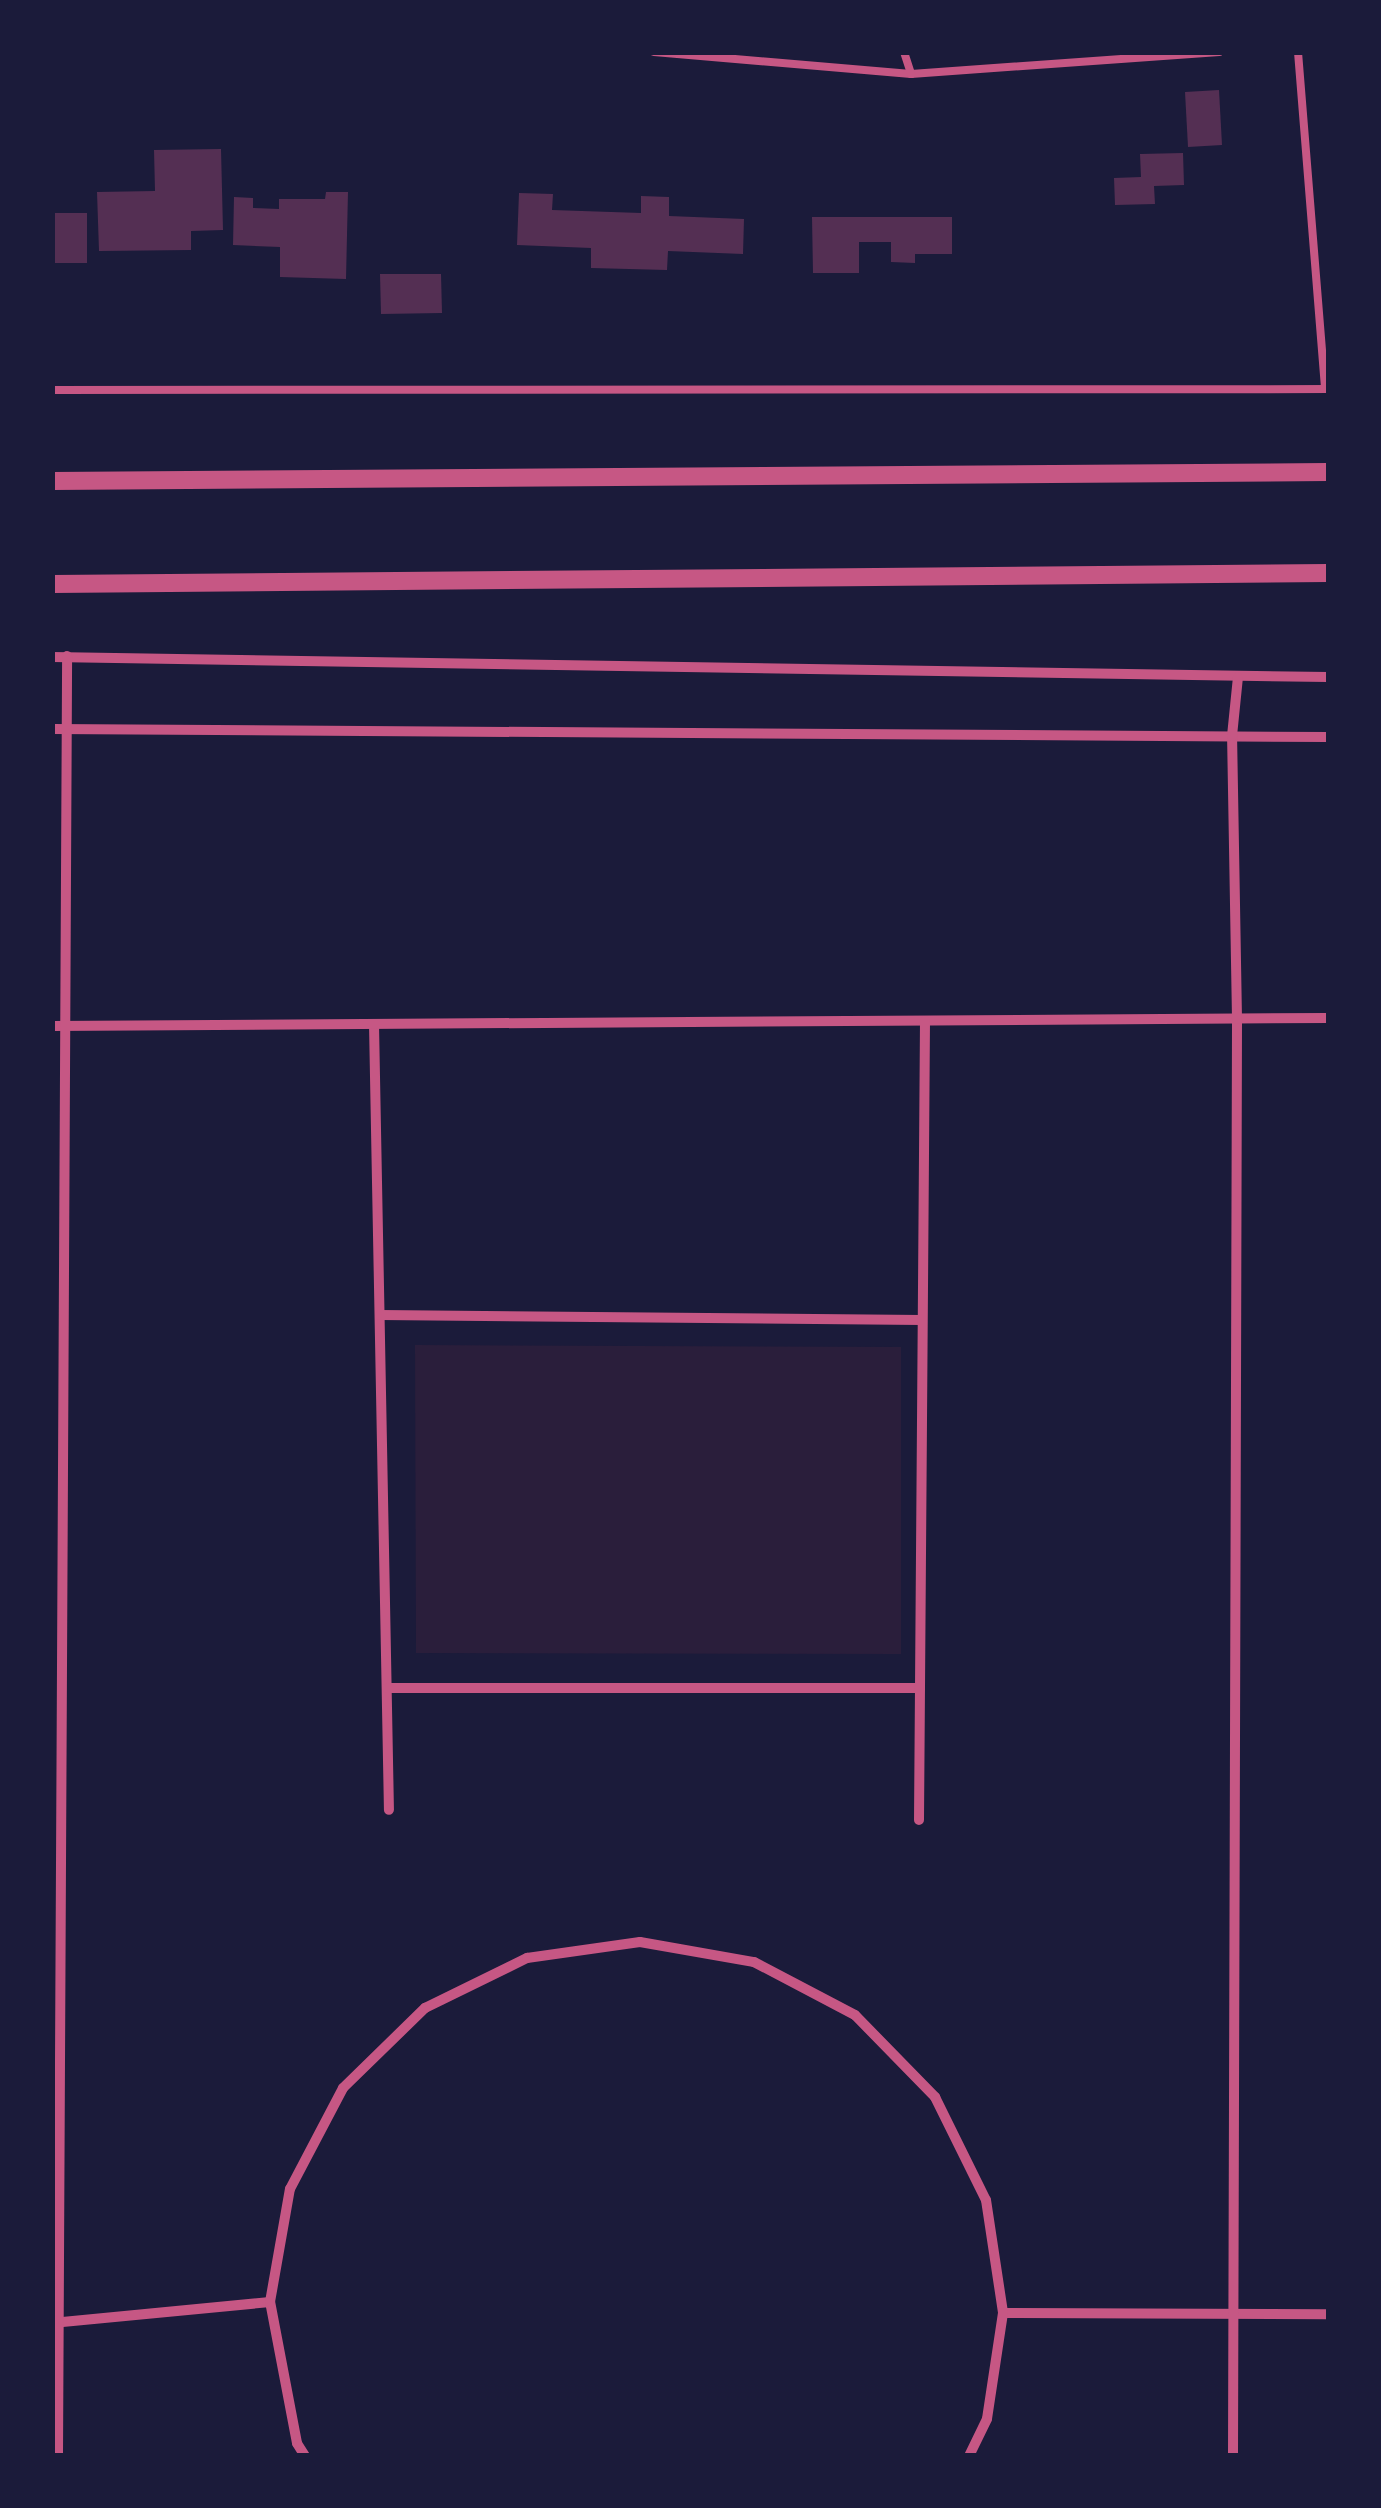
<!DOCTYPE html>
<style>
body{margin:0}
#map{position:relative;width:1381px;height:2508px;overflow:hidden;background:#1b1b3a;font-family:Montserrat,sans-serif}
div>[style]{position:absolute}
.green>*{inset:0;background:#2a1e3b}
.building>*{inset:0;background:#542f53}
.service>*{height:8px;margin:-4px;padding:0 4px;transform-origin:4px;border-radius:4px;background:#c65784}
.minor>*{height:10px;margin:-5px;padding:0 5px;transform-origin:5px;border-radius:5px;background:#c65784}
.tertiary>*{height:18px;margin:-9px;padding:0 9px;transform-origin:9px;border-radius:9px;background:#c65784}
span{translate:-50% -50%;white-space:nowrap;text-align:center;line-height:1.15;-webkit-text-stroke:10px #1b1b3a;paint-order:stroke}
.frame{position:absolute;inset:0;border:55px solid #1b1b3a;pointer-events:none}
</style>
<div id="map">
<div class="green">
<div style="clip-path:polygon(415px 1345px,901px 1347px,901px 1654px,416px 1653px)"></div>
</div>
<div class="building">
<div style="clip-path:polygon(1219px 90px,1222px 145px,1188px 147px,1185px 92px)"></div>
<div style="clip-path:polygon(221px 149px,223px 230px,191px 231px,191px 250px,99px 251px,97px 192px,155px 191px,154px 150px)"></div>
<div style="clip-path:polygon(1183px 153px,1184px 185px,1154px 186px,1155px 204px,1115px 205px,1114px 178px,1141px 177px,1140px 154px)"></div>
<div style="clip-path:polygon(326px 192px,348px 192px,346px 279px,280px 277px,280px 247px,233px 245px,234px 197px,253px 198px,253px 208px,279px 209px,279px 199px,325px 199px)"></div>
<div style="clip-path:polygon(519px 193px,553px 194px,552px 210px,641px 213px,641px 196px,669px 197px,669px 216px,744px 219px,743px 254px,668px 251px,667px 270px,591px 268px,591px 248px,517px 245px)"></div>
<div style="clip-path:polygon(52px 213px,87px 213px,87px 263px,52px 263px)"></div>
<div style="clip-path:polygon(812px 217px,952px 217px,952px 254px,915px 254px,915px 263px,891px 262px,891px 242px,859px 242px,859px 273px,813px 273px)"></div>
<div style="clip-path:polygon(380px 274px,441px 274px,442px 313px,381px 314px)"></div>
</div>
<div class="service">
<div style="left:654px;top:52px;width:258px;rotate:4.9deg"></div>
<div style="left:911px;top:74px;width:309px;rotate:-4.1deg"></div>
<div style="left:904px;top:52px;width:23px;rotate:72deg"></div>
<div style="left:1298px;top:52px;width:338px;rotate:85.4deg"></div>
<div style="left:52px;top:390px;width:1276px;rotate:-0.04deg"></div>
</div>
<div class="minor">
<div style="left:52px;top:657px;width:1276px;rotate:0.9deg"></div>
<div style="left:52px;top:729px;width:1276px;rotate:0.36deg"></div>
<div style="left:374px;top:1024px;width:786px;rotate:88.91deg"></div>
<div style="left:52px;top:1026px;width:1276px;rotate:-0.36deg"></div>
<div style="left:380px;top:1315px;width:542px;rotate:0.53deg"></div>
<div style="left:387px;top:1688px;width:533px"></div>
<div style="left:919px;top:1820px;width:799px;rotate:-89.57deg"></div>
<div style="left:1003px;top:2313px;width:325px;rotate:0.2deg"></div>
<div style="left:52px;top:2323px;width:219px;rotate:-5.5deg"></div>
<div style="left:58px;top:2456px;width:1800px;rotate:-89.71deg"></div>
<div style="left:305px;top:2456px;width:15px;rotate:-122deg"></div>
<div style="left:297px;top:2443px;width:144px;rotate:-100.8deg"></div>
<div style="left:270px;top:2302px;width:115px;rotate:-80deg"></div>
<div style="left:290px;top:2189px;width:114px;rotate:-62.3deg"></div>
<div style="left:343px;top:2088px;width:115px;rotate:-44.3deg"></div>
<div style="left:425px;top:2008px;width:114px;rotate:-26.1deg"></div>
<div style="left:527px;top:1958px;width:114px;rotate:-8.1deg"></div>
<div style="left:640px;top:1942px;width:116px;rotate:10deg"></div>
<div style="left:754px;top:1962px;width:114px;rotate:27.7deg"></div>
<div style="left:855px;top:2015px;width:115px;rotate:45.7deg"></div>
<div style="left:935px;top:2097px;width:115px;rotate:63.7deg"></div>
<div style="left:986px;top:2200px;width:114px;rotate:81.4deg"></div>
<div style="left:1003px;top:2313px;width:107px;rotate:98.6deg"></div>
<div style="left:987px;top:2419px;width:41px;rotate:115.9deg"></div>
<div style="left:1233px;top:2456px;width:1437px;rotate:-89.84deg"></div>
<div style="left:1237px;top:1019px;width:283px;rotate:-91deg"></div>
<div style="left:1232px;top:736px;width:59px;rotate:-84.2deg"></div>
</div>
<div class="tertiary">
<div style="left:52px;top:481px;width:1276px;rotate:-0.4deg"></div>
<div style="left:52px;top:584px;width:1276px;rotate:-0.49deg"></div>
</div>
<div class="frame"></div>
</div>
